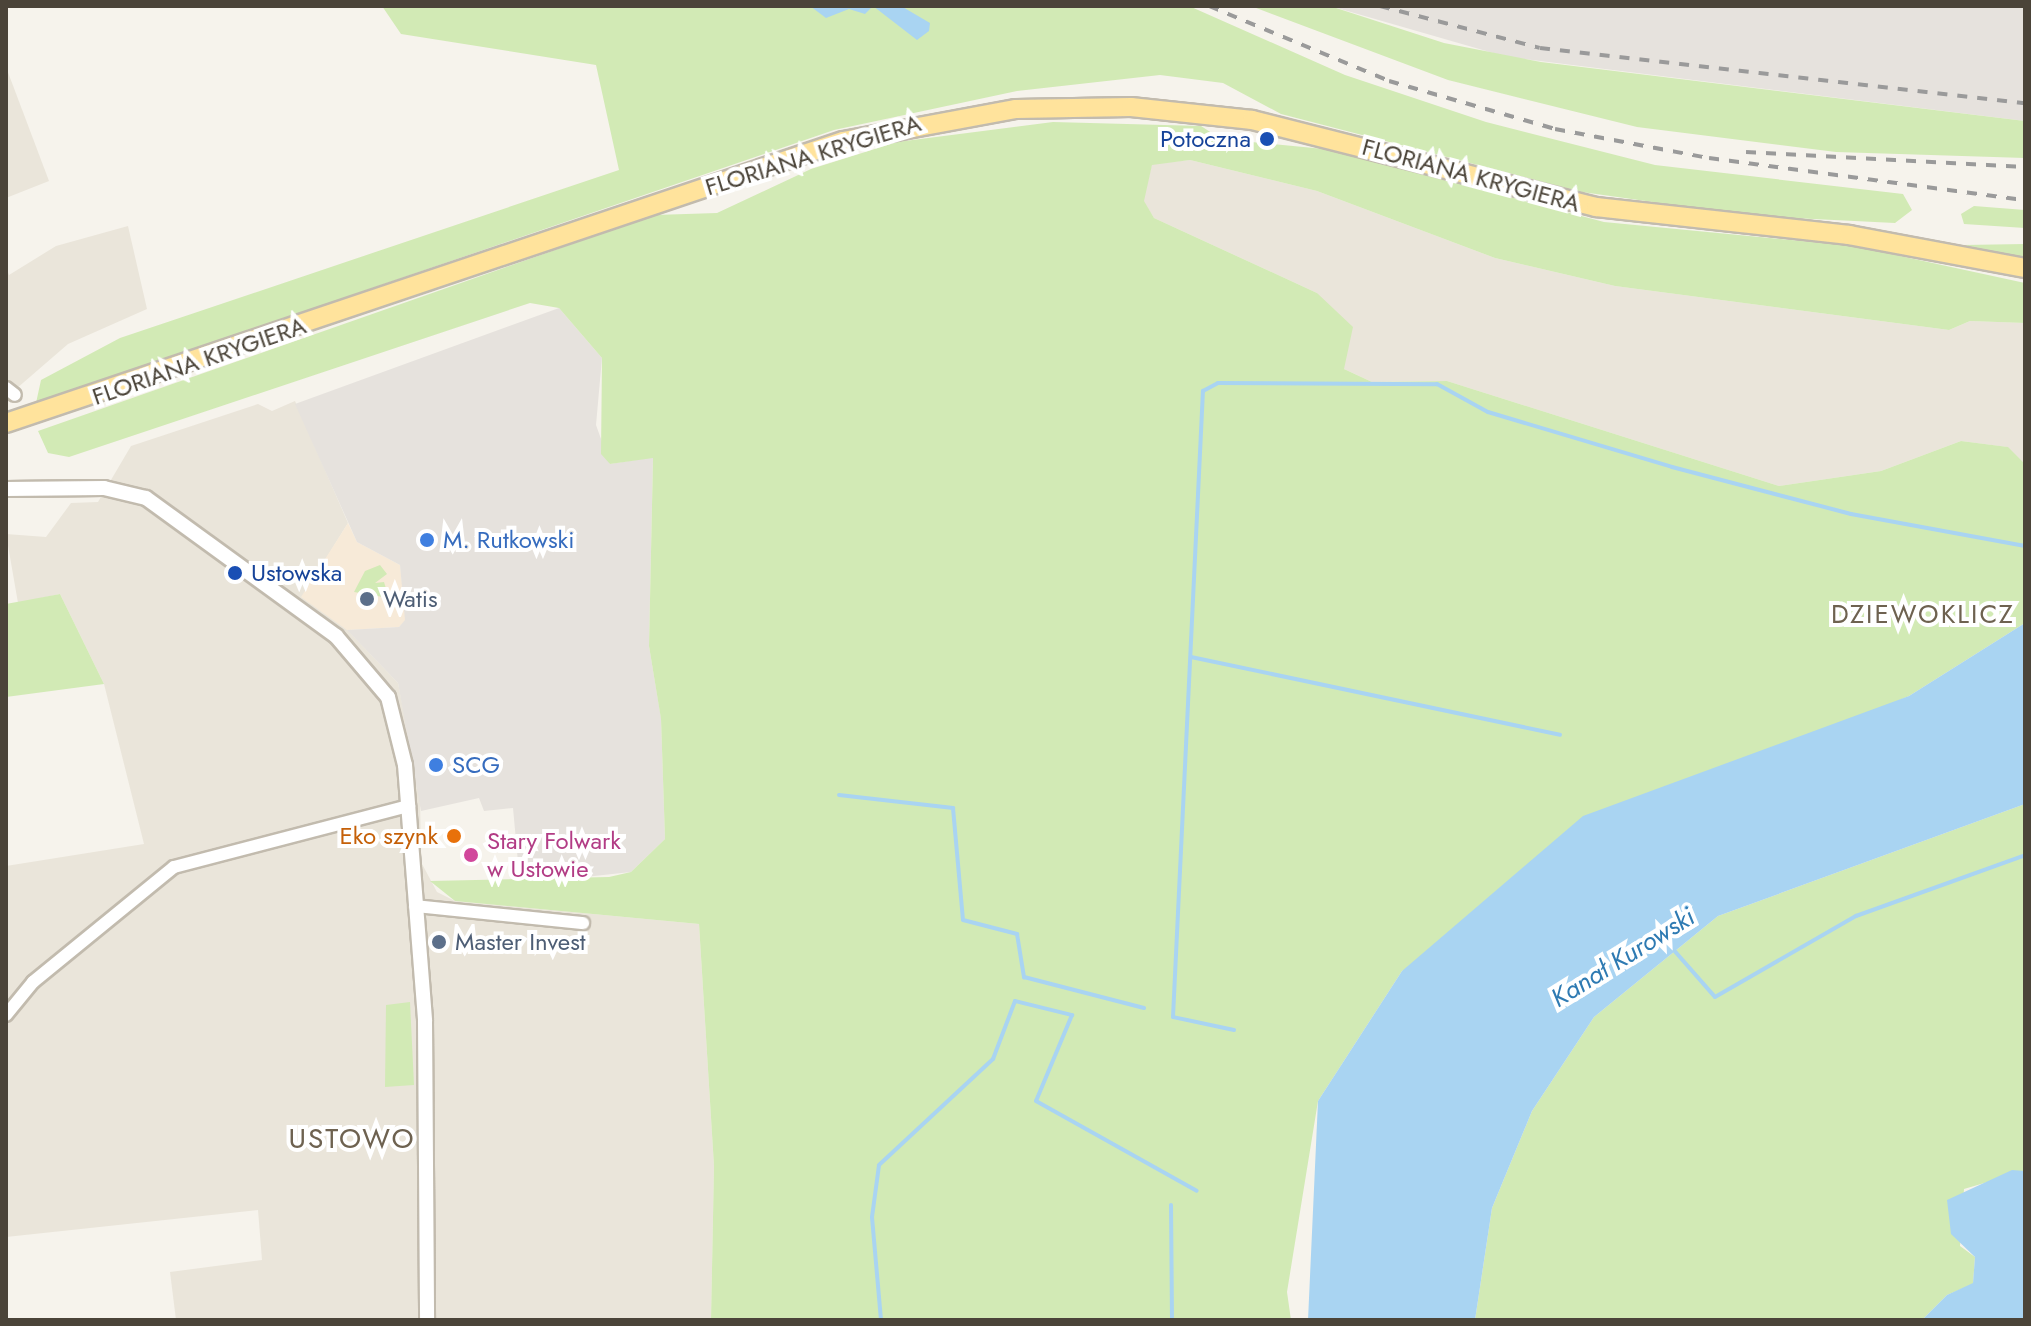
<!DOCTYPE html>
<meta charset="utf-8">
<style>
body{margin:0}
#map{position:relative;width:2031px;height:1326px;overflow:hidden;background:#f6f3ec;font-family:Jost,sans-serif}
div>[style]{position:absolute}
.residential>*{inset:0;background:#eae5da}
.commercial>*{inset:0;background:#f7ead8}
.industrial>*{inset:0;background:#e6e2dd}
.green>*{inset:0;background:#d2eab5}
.water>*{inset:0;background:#a9d4f2}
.stream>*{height:4px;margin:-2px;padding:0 2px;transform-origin:2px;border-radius:2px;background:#a9d4f2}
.roads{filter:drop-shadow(2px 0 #c2bbae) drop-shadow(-2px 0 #c2bbae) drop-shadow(0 2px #c2bbae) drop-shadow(0 -2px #c2bbae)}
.minor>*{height:12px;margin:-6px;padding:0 6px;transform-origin:6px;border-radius:6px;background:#fff}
.tertiary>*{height:14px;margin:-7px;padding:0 7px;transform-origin:7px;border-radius:7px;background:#fff}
.primary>*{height:18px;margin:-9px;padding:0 9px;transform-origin:9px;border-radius:9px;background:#ffe39c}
.rail>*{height:4px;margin-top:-2px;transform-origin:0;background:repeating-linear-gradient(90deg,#9a9a9a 0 10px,transparent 0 20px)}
.dots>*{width:22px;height:22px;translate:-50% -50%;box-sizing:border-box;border:4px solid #fff;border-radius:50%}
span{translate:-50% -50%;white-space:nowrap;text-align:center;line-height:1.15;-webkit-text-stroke:8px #fff;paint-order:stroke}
.transit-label{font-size:24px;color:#164399}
.right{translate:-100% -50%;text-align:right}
.left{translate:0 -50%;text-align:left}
.street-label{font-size:24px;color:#4b4439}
.shop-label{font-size:24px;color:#366cbe}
.service-label{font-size:24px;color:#4e5e75}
.food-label{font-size:24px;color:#c56008}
.hotel-label{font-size:24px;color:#b23c85}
.neighbourhood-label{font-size:26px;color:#6e6250;letter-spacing:2px}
.water-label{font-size:26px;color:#2e7ab2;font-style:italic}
.quarter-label{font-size:28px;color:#6e6250;letter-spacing:2px}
.frame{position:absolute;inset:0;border:8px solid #4b4439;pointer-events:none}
</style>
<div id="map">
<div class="residential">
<div style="clip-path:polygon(6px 67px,49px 181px,6px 198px)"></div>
<div style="clip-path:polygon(1190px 160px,1317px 191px,1495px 258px,1615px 286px,1949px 330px,1970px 321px,2025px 323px,2025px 464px,2007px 447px,1961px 441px,1881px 471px,1779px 486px,1447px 381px,1372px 382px,1344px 369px,1317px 293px,1154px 218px,1143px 201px,1152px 164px)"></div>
<div style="clip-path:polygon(128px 226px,147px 309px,68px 344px,16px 389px,6px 382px,6px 267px,9px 275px,56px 246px)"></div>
<div style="clip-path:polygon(295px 401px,348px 523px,302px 597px,333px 615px,398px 683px,420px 793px,421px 862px,437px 892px,455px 901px,699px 924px,714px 1166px,711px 1320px,176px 1320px,170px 1272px,262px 1260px,258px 1210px,6px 1237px,6px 866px,144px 844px,104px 684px,60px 594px,18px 603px,6px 534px,46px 537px,71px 503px,98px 502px,131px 446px,258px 404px,272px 411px)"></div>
</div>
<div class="commercial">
<div style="clip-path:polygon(348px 523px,357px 542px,400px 565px,406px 620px,399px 627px,347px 630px,301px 597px)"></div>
</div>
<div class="industrial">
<div style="clip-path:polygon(1330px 6px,2025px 6px,2025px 121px,1507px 57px)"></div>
<div style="clip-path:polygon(559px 308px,602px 358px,596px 425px,610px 464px,653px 457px,649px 646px,661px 718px,665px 839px,631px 872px,520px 884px,513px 808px,484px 811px,479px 798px,421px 811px,398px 683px,347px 630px,399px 627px,405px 620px,400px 565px,357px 542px,295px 404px)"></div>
</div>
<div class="green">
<div style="clip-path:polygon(382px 6px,1189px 6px,1345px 75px,1486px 122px,1655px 165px,1903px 194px,1912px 210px,1895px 223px,1752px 216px,1582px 192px,1281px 114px,1223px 83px,1160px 75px,1017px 91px,834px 130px,36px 403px,41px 380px,120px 338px,619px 170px,596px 65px,401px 34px)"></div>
<div style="clip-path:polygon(1251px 6px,1330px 6px,1444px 43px,1541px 62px,2025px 121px,2025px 158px,1836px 152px,1637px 127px,1448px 80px)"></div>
<div style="clip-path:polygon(1053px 122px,1201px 126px,1221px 139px,1334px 150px,1604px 222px,1854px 246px,2025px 283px,2025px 323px,1970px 321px,1949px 330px,1615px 286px,1495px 258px,1317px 191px,1190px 160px,1152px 165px,1144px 201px,1154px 218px,1317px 293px,1353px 327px,1344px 369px,1372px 382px,1447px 381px,1779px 486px,1881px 471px,1961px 441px,2008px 447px,2025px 464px,2025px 623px,1909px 696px,1811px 738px,1402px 971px,1318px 1101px,1287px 1292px,1291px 1320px,711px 1320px,714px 1166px,699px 924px,455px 901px,430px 881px,609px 877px,631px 872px,665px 839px,661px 719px,649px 646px,653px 458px,610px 464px,601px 454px,602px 358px,559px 308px,530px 303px,69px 457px,48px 453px,38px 431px,655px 215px,717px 213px,811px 169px,897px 142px)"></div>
<div style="clip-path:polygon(1974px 206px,2025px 210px,2025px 228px,1964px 224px,1961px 214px)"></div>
<div style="clip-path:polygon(2025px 244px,2025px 257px,1963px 245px)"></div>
<div style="clip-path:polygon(380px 565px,387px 574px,375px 583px,384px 582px,389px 598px,354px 592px,365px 571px)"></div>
<div style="clip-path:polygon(60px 594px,104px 684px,6px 697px,6px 604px)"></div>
<div style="clip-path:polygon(2025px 804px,2025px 1171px,1964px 1189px,1960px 1246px,1975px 1257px,1973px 1284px,1947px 1295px,1922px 1320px,1475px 1320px,1492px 1208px,1532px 1111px,1594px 1017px,1718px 916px)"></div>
<div style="clip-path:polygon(410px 1002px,414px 1085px,385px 1087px,386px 1005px)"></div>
</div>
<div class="water">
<div style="clip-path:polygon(810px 6px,901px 6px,930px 23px,929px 31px,917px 40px,873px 6px,865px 14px,849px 9px,826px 18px)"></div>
<div style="clip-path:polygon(2025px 623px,2025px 804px,1718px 916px,1594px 1017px,1532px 1111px,1492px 1208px,1475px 1320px,1308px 1320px,1318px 1101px,1402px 971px,1583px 816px,1909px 696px)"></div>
<div style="clip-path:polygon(2012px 1170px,2025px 1171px,2025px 1320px,1922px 1320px,1947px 1295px,1973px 1283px,1975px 1257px,1951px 1234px,1947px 1200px)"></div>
</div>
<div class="stream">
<div style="left:1191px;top:657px;width:377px;rotate:11.9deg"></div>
<div style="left:839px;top:795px;width:115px;rotate:6.5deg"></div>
<div style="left:953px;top:808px;width:112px;rotate:84.9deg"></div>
<div style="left:963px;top:920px;width:56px;rotate:14.5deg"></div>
<div style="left:1017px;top:934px;width:44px;rotate:80.8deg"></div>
<div style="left:1024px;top:977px;width:124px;rotate:14.5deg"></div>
<div style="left:1672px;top:948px;width:65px;rotate:48.7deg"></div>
<div style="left:1715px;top:997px;width:163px;rotate:-29.9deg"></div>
<div style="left:1856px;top:916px;width:180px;rotate:-19.8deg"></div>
<div style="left:1234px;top:1030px;width:62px;rotate:-168deg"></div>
<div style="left:1173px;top:1017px;width:627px;rotate:-87.26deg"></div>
<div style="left:1203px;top:391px;width:17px;rotate:-28deg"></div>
<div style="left:1218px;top:383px;width:219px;rotate:0.3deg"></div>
<div style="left:1437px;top:384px;width:58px;rotate:28.8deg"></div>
<div style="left:1488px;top:412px;width:192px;rotate:16.6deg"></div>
<div style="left:1672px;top:467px;width:185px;rotate:14.7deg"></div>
<div style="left:1851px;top:514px;width:177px;rotate:10.4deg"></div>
<div style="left:1171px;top:1205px;width:115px;rotate:89.5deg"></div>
<div style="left:881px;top:1320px;width:103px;rotate:-95deg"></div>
<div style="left:872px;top:1217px;width:52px;rotate:-82.3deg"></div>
<div style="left:879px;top:1165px;width:156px;rotate:-42.9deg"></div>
<div style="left:993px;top:1059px;width:62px;rotate:-69.2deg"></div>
<div style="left:1015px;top:1001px;width:59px;rotate:13.8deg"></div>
<div style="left:1072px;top:1015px;width:93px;rotate:112.7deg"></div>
<div style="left:1036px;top:1101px;width:184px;rotate:29.2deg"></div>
</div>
<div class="roads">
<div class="minor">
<div style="left:6px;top:388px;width:11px;rotate:38deg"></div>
<div style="left:415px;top:906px;width:169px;rotate:5.8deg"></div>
<div style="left:6px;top:1015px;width:43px;rotate:-50.7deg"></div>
<div style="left:33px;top:982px;width:182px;rotate:-39.2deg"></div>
<div style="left:174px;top:867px;width:243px;rotate:-14.6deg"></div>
</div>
<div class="tertiary">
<div style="left:6px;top:489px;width:98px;rotate:-0.6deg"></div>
<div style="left:104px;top:488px;width:43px;rotate:13.4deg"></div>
<div style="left:146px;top:498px;width:235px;rotate:36deg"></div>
<div style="left:336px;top:636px;width:80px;rotate:49.6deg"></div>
<div style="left:388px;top:697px;width:70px;rotate:76deg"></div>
<div style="left:405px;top:765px;width:257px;rotate:85.5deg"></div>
<div style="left:425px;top:1021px;width:299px;rotate:89.6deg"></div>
</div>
<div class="primary">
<div style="left:6px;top:423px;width:883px;rotate:-18.62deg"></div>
<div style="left:843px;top:141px;width:176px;rotate:-10.5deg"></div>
<div style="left:1016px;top:109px;width:115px;rotate:-1deg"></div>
<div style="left:1131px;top:107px;width:122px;rotate:6.1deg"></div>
<div style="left:1252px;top:120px;width:355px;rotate:14.2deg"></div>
<div style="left:1596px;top:207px;width:255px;rotate:6.3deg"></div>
<div style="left:1849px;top:235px;width:179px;rotate:10.6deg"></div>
</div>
</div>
<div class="rail">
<div style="left:1209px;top:6px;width:195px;rotate:22.6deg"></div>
<div style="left:1389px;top:81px;width:173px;rotate:16.1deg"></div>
<div style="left:1555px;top:129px;width:157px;rotate:10.7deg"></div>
<div style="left:1709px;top:158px;width:319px;rotate:7.6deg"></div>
<div style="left:1380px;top:6px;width:165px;rotate:14.7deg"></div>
<div style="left:1540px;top:48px;width:488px;rotate:6.5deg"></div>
<div style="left:1746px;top:152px;width:279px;rotate:3.1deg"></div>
</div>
<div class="dots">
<div style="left:1267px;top:139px;background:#1a4fb4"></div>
<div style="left:427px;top:540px;background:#3f7fe0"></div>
<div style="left:235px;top:573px;background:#1a4fb4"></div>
<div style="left:367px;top:599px;background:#5c6f8a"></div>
<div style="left:436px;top:765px;background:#3f7fe0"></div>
<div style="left:454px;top:836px;background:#e8710a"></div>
<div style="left:471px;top:855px;background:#d1479c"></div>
<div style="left:439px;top:942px;background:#5c6f8a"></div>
</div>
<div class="transit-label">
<span class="right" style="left:1251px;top:139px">Potoczna</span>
<span class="left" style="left:251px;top:573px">Ustowska</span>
</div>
<div class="street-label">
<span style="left:813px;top:155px;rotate:-17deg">FLORIANA KRYGIERA</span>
<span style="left:1471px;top:175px;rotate:15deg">FLORIANA KRYGIERA</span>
<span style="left:199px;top:361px;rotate:-19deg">FLORIANA KRYGIERA</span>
</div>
<div class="shop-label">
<span class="left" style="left:443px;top:540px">M. Rutkowski</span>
<span class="left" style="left:452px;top:765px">SCG</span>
</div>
<div class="service-label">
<span class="left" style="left:383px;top:599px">Watis</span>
<span class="left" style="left:455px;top:942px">Master Invest</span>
</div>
<div class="food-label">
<span class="right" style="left:438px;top:836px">Eko szynk</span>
</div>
<div class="hotel-label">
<span class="left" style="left:487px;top:855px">Stary Folwark<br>w Ustowie</span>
</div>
<div class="neighbourhood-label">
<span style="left:1923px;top:615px">DZIEWOKLICZ</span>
</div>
<div class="water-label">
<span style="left:1623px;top:958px;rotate:-32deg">Kanał Kurowski</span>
</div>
<div class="quarter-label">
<span style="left:352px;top:1139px">USTOWO</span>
</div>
<div class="frame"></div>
</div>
